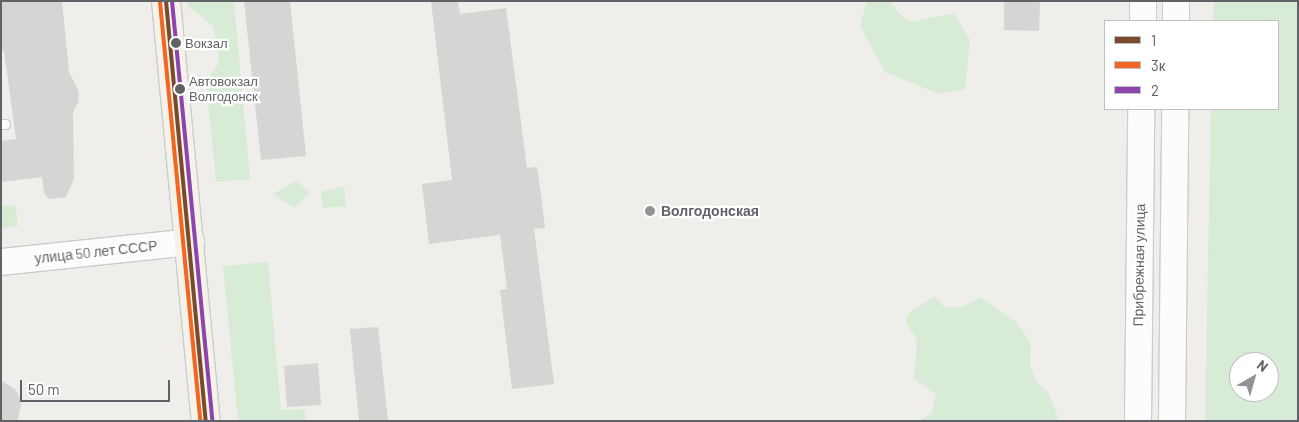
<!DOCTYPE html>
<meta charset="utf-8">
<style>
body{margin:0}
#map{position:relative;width:1299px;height:422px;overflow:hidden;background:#efeeea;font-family:Barlow,sans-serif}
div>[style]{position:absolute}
.green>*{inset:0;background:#d8ebd6}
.building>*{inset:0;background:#d6d5d3}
.roads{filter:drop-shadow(1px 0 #cbcccc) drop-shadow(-1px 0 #cbcccc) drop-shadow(0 1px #cbcccc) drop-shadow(0 -1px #cbcccc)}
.lane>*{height:9px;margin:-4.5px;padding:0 4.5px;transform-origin:4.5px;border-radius:4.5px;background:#fdfcfc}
.secondary>*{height:26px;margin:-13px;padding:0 13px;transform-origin:13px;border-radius:13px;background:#fdfcfc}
.primary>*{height:28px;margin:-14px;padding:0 14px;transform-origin:14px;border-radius:14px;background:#f4f2e9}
.bus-1>*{height:4px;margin:-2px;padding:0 2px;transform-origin:2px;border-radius:2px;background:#7a4b2a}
.bus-2>*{height:4px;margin:-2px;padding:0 2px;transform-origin:2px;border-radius:2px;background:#f26522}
.bus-3>*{height:4px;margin:-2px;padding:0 2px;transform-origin:2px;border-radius:2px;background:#8e44ad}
.dots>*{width:14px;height:14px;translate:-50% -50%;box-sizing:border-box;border:2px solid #fff;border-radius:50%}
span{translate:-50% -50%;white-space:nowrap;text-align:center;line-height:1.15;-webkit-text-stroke:4.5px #fff;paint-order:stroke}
.bus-label{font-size:13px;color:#5f6368}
.left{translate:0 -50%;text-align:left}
.poi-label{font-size:14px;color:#5f6368;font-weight:700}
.street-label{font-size:14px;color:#5f6368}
.frame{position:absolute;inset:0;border:2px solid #5f6368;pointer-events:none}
.legend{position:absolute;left:1104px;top:20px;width:175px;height:90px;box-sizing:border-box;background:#fff;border:1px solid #bfc1c3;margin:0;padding:6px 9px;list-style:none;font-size:15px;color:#5f6368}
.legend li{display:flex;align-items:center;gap:10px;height:25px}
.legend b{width:25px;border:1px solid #bfc1c3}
.north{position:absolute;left:1229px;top:352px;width:50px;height:50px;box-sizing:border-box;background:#fff;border:1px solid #bfc1c3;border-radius:50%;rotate:38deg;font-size:14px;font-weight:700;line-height:20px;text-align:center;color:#5f6368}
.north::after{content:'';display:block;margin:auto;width:18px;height:22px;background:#919496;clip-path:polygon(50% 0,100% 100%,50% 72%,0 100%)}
.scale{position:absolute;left:20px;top:380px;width:150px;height:22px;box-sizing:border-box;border:2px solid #5f6368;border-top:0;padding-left:6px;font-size:15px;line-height:18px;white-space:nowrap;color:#5f6368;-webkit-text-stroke:4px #fff;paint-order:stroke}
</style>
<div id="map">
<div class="green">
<div style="clip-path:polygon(187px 1px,234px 1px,250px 179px,216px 182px,206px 81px,219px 63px,214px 27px,188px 6px)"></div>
<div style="clip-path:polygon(867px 1px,890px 1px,899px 13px,910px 22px,954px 13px,970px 40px,965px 89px,939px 94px,885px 72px,860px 26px)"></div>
<div style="clip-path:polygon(evenodd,1214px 1px,1298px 1px,1298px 421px,1205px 421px,1211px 109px,1278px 109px,1278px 21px,1213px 21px,1214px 1px,1239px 362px,1269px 362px,1269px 392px,1239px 392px,1239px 362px)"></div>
<div style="clip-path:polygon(296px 181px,310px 192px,294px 208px,273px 194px)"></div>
<div style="clip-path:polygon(344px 186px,346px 206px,323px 208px,321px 192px)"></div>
<div style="clip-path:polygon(15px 205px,18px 226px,1px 229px,1px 206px)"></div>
<div style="clip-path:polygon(268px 262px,281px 410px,304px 409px,306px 421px,238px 421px,223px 266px)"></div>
<div style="clip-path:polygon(935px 296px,944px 307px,962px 307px,980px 297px,1016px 322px,1031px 344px,1030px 364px,1036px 382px,1049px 393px,1059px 421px,919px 421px,932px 413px,936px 394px,914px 379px,917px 340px,905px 321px,909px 313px)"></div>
</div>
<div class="building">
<div style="clip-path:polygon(1px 1px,62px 1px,69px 72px,79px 92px,78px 103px,73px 112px,74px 179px,66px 197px,49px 199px,44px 193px,42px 177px,1px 182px,1px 141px,16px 139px,4px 51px,1px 51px)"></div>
<div style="clip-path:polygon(244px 1px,290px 1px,306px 156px,261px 160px)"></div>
<div style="clip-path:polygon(431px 1px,458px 1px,460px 14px,506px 8px,527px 168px,537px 167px,541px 195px,545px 228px,534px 229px,554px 384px,512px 389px,500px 290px,507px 289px,500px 235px,429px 244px,422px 184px,452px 180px)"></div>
<div style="clip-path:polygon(1004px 1px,1040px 1px,1039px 31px,1004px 30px)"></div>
<div style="clip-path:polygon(378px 327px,388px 421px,359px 421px,350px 329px)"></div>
<div style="clip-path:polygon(318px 363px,321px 405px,287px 407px,284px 366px)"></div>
<div style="clip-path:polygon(1px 380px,16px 390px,20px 398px,21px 406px,17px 421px,1px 421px)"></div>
</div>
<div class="roads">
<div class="lane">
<div style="left:1px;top:124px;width:4px"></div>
</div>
<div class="secondary">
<div style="left:1143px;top:21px;width:20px;rotate:-90deg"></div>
<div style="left:1176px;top:21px;width:20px;rotate:-90deg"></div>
<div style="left:1px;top:262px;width:191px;rotate:-6deg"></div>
<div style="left:1138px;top:421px;width:312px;rotate:-89.4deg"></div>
<div style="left:1172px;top:421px;width:312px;rotate:-89.4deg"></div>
</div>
<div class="primary">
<div style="left:166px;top:1px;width:422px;rotate:84.6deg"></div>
</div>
</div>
<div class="bus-1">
<div style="left:166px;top:1px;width:422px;rotate:84.6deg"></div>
</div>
<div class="bus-2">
<div style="left:160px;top:2px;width:421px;rotate:84.5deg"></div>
</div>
<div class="bus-3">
<div style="left:172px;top:1px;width:421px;rotate:84.5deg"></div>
</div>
<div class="dots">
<div style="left:176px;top:43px;background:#5f6368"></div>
<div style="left:180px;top:89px;background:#5f6368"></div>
<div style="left:650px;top:211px;background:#919496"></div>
</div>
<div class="bus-label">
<span class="left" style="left:185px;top:43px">Вокзал</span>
<span class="left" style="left:189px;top:89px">Автовокзал<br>Волгодонск</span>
</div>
<div class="poi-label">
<span class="left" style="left:661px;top:211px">Волгодонская</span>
</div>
<div class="street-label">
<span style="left:96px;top:252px;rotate:-6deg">улица 50 лет СССР</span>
<span style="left:1139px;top:265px;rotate:-89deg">Прибрежная улица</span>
</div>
<div class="frame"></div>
<ul class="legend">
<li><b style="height:6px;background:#7a4b2a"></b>1</li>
<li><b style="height:6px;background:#f26522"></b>3к</li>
<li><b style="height:6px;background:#8e44ad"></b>2</li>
</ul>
<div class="north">N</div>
<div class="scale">50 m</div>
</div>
